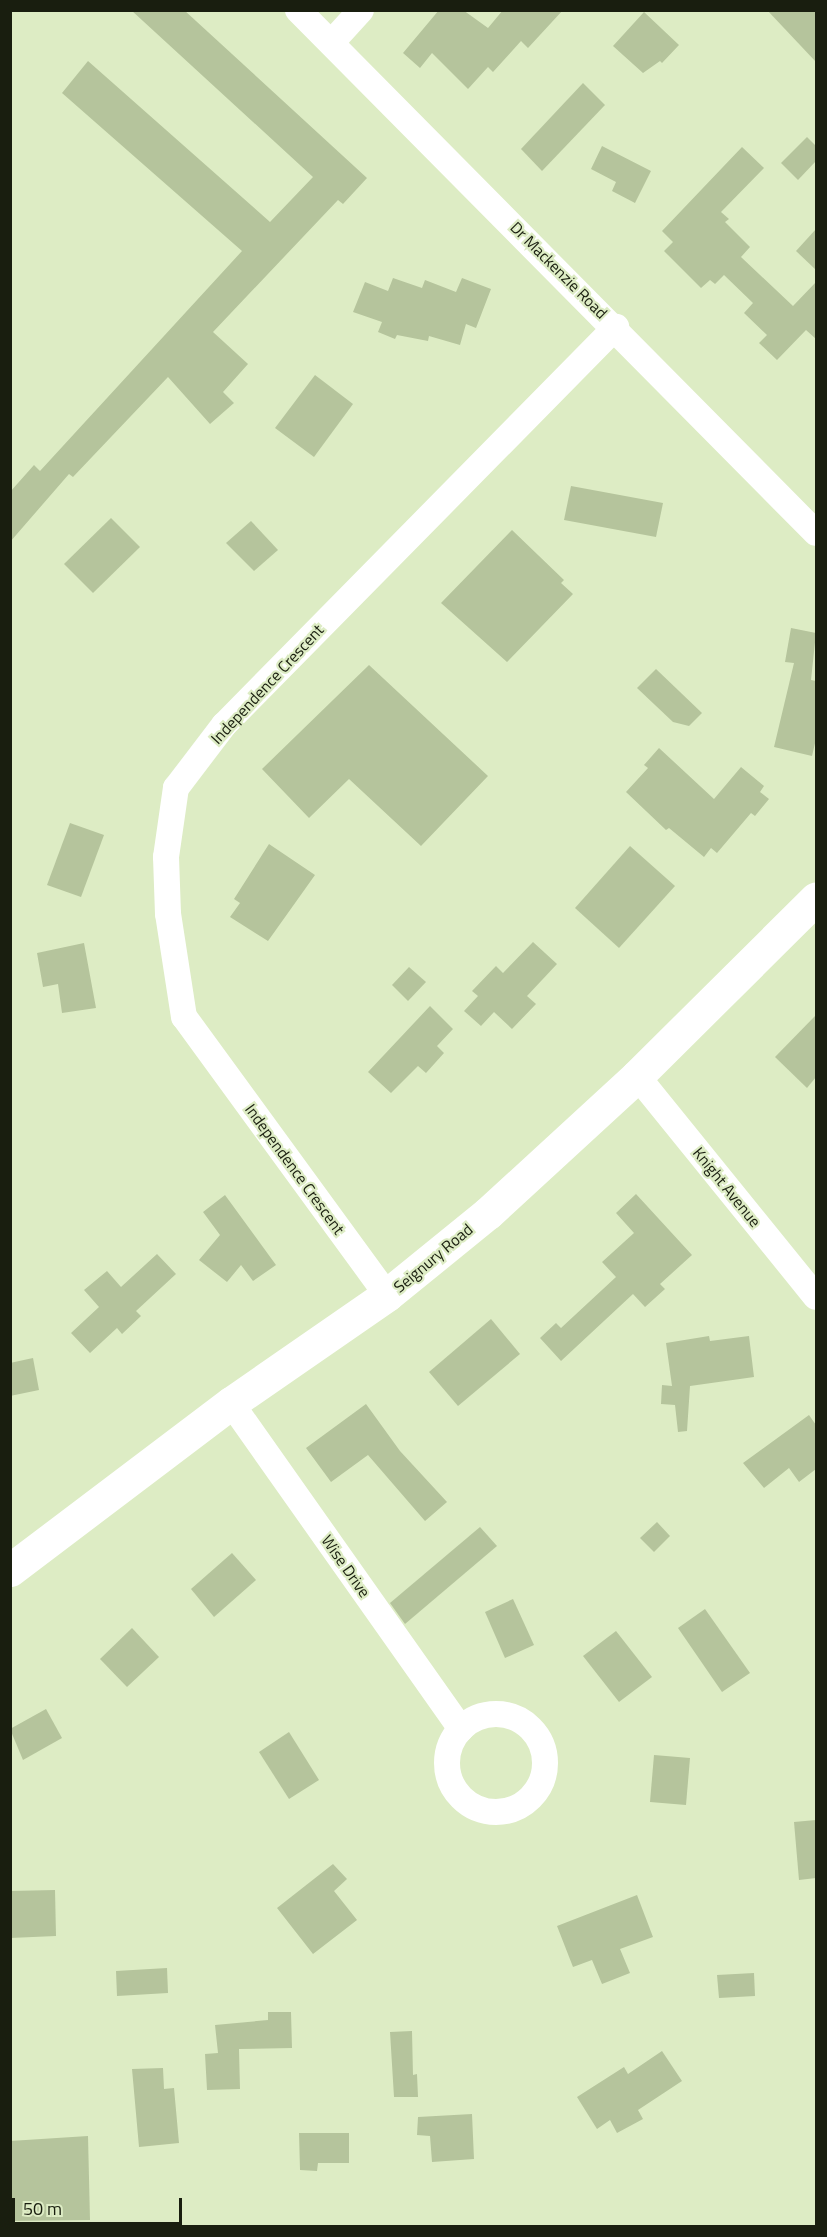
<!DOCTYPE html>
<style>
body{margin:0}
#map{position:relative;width:827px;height:2237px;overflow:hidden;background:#ddecc4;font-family:"Titillium Web",sans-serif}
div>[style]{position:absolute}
.building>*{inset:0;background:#b5c49c}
.minor>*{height:26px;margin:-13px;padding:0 13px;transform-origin:13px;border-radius:13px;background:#fff}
.minor>.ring{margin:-13px;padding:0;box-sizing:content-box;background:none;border:26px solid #fff;border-radius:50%}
.major>*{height:33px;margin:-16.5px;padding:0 16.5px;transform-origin:16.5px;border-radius:16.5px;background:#fff}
span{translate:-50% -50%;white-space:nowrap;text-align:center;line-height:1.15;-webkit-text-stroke:4.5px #ddecc4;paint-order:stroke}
.street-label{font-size:16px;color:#191e0f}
.frame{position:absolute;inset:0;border:12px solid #191e0f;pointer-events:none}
.scale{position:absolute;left:12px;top:2198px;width:170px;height:27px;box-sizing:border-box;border:3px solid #191e0f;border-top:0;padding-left:8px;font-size:18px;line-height:21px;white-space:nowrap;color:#191e0f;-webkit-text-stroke:4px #ddecc4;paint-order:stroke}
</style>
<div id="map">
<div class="building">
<div style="clip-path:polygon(131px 10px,184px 10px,367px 178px,343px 204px,338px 200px,213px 332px,248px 364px,223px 392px,234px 403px,210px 424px,168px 377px,73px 477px,69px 474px,10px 542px,10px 492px,34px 465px,40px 471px,242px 251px,62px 93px,88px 61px,270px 222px,313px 177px)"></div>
<div style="clip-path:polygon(439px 10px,463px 10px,488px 28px,503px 10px,563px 10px,528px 48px,521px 41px,493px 72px,488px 67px,468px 89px,432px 53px,420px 68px,403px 53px)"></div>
<div style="clip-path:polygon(767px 10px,816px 10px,816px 62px)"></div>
<div style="clip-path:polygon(644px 12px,679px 45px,662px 63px,660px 61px,643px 73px,613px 46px)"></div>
<div style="clip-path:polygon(583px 83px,605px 105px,542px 171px,521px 149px)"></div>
<div style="clip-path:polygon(807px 137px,816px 146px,816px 161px,798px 180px,781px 163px)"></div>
<div style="clip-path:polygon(602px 146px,651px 171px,635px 203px,612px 191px,616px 182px,591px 169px)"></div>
<div style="clip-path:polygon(742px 147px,764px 168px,721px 212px,729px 219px,725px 222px,750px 247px,741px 257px,793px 306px,816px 282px,816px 339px,806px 330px,777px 360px,759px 343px,767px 335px,744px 313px,753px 303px,724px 275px,715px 284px,710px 280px,701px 288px,664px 251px,673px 242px,662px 231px)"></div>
<div style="clip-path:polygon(816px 229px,816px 270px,796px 251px)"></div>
<div style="clip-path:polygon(393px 278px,422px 288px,425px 280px,456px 292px,462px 278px,491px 289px,476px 328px,466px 324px,460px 345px,429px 336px,428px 341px,397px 335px,395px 339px,378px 332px,382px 322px,353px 312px,365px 282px,388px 291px)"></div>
<div style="clip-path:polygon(315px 375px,353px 404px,314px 457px,275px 428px)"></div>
<div style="clip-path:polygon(571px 486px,663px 503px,656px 537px,564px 520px)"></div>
<div style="clip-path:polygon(111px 518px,140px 547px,93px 593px,64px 564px)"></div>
<div style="clip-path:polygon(251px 521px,278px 550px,254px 571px,226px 543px)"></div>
<div style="clip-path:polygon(512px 530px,564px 580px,561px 583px,573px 594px,507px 662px,441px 603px)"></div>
<div style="clip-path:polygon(791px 628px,816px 633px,811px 680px,816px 681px,816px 739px,812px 756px,774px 747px,794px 663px,785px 662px)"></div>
<div style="clip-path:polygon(369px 665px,488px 776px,421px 846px,349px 779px,309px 818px,262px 769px)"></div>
<div style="clip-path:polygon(656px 669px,702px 713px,689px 726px,673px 722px,637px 688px)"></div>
<div style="clip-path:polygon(659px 748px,714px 799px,741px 767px,764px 786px,760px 792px,769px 799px,755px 816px,751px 813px,717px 853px,711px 848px,704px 857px,669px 828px,666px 830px,626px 792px,648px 768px,644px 765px)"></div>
<div style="clip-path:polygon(70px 823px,104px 835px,81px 897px,47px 885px)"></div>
<div style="clip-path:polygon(269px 844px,315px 875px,268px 941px,230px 917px,240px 903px,234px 899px)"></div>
<div style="clip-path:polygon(630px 846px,675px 886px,619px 948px,575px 908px)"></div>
<div style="clip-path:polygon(533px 942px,557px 964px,527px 996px,536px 1004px,512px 1029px,494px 1012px,481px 1026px,464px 1011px,478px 996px,472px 991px,496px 966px,503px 973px)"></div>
<div style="clip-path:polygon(84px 943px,96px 1008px,62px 1013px,58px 984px,43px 987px,37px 953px)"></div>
<div style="clip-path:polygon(409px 967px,426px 982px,408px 1001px,392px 985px)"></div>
<div style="clip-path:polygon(430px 1006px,453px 1029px,437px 1046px,444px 1053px,426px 1073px,418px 1066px,391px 1093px,368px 1072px)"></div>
<div style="clip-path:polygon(816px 1015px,816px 1077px,807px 1088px,775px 1057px)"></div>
<div style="clip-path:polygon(636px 1194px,692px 1255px,660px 1284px,665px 1289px,645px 1307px,633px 1294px,561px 1361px,540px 1338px,556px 1323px,561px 1328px,616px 1277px,602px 1262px,634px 1233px,616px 1213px)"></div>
<div style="clip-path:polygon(225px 1195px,276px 1265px,253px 1281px,241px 1265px,227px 1282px,199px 1260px,220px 1235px,203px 1212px)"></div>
<div style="clip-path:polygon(157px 1254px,176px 1274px,136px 1311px,141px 1316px,122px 1334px,117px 1328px,90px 1353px,71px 1333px,99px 1307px,84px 1290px,107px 1271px,121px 1287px)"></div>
<div style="clip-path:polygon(491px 1319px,520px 1354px,458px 1406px,429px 1372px)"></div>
<div style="clip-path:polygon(709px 1336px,710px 1341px,749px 1336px,754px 1377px,690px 1386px,687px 1431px,678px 1432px,675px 1405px,661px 1404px,662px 1385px,672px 1386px,666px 1343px)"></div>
<div style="clip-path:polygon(33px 1358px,39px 1390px,10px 1396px,10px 1363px)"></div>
<div style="clip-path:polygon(366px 1404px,400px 1451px,447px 1502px,425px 1521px,368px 1455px,331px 1482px,306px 1448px)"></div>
<div style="clip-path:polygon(809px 1415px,816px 1425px,816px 1469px,799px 1482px,789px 1468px,764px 1488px,743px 1463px)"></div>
<div style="clip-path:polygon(657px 1522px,670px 1536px,654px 1552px,640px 1538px)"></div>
<div style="clip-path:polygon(480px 1527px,497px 1546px,405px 1624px,390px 1603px)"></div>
<div style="clip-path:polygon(232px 1553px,256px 1580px,214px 1617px,191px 1589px)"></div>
<div style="clip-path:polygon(513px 1599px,534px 1645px,505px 1658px,485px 1612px)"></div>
<div style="clip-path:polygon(705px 1609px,750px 1673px,722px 1692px,678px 1628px)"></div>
<div style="clip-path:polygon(132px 1628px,159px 1657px,127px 1687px,100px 1659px)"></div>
<div style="clip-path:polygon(616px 1631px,652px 1677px,619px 1702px,583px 1656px)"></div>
<div style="clip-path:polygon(46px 1709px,62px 1738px,23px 1760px,10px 1729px)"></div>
<div style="clip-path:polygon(289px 1732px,319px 1780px,289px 1799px,259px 1752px)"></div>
<div style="clip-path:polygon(654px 1755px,690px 1758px,686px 1805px,650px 1802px)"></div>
<div style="clip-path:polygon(816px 1820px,816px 1878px,799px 1880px,794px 1822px)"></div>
<div style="clip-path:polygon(333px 1864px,347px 1879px,334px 1891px,357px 1920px,313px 1954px,277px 1908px)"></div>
<div style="clip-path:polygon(55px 1890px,56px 1936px,10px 1938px,10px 1891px)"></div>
<div style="clip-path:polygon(637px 1895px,653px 1937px,620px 1949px,630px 1973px,602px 1984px,592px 1960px,573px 1967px,557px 1926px)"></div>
<div style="clip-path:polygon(167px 1968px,168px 1993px,117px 1996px,116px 1971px)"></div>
<div style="clip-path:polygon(754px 1973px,755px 1996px,719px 1998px,717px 1975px)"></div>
<div style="clip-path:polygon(268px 2012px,291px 2012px,292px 2048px,239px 2049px,240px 2089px,207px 2090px,205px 2054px,218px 2053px,215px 2025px,268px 2020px)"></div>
<div style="clip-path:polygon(412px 2031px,413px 2075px,417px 2074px,418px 2097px,394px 2097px,390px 2032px)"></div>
<div style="clip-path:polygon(662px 2051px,682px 2081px,638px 2110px,643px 2119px,617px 2133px,610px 2120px,597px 2129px,577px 2097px,624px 2067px,628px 2074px)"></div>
<div style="clip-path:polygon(163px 2068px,164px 2089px,174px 2088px,179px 2143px,139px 2147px,132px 2069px)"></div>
<div style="clip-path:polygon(472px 2114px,474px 2159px,432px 2162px,430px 2136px,417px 2135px,418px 2117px)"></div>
<div style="clip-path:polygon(299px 2133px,349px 2133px,349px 2163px,318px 2163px,317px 2171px,300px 2170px)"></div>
<div style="clip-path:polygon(88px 2136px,90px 2220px,10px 2221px,10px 2141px)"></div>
</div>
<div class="minor">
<div style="left:298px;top:10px;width:736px;rotate:45.28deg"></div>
<div style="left:332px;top:42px;width:43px;rotate:-47.8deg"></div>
<div style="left:637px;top:1076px;width:284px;rotate:51deg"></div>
<div style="left:387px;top:1295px;width:344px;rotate:-126.1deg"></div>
<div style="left:184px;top:1017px;width:104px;rotate:-98.8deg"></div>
<div style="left:168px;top:914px;width:57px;rotate:-92deg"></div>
<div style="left:166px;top:857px;width:70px;rotate:-81.8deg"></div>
<div style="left:176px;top:788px;width:79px;rotate:-52.7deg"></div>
<div style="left:224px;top:725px;width:559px;rotate:-45.44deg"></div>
<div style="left:231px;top:1403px;width:399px;rotate:54.8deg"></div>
<div class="ring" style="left:447px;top:1714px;width:72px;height:72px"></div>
</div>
<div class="major">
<div style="left:10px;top:1570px;width:277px;rotate:-37.1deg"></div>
<div style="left:231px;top:1403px;width:190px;rotate:-34.7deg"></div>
<div style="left:387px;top:1295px;width:130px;rotate:-39.1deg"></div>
<div style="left:488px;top:1213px;width:202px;rotate:-42.6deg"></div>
<div style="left:637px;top:1076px;width:252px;rotate:-44.8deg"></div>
</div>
<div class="street-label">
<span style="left:559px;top:270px;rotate:45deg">Dr Mackenzie Road</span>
<span style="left:267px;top:684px;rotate:-47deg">Independence Crescent</span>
<span style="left:295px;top:1169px;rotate:54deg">Independence Crescent</span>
<span style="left:727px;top:1187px;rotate:51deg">Knight Avenue</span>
<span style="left:433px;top:1258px;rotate:-40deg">Seignury Road</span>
<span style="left:346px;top:1566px;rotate:55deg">Wise Drive</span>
</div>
<div class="frame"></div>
<div class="scale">50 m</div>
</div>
